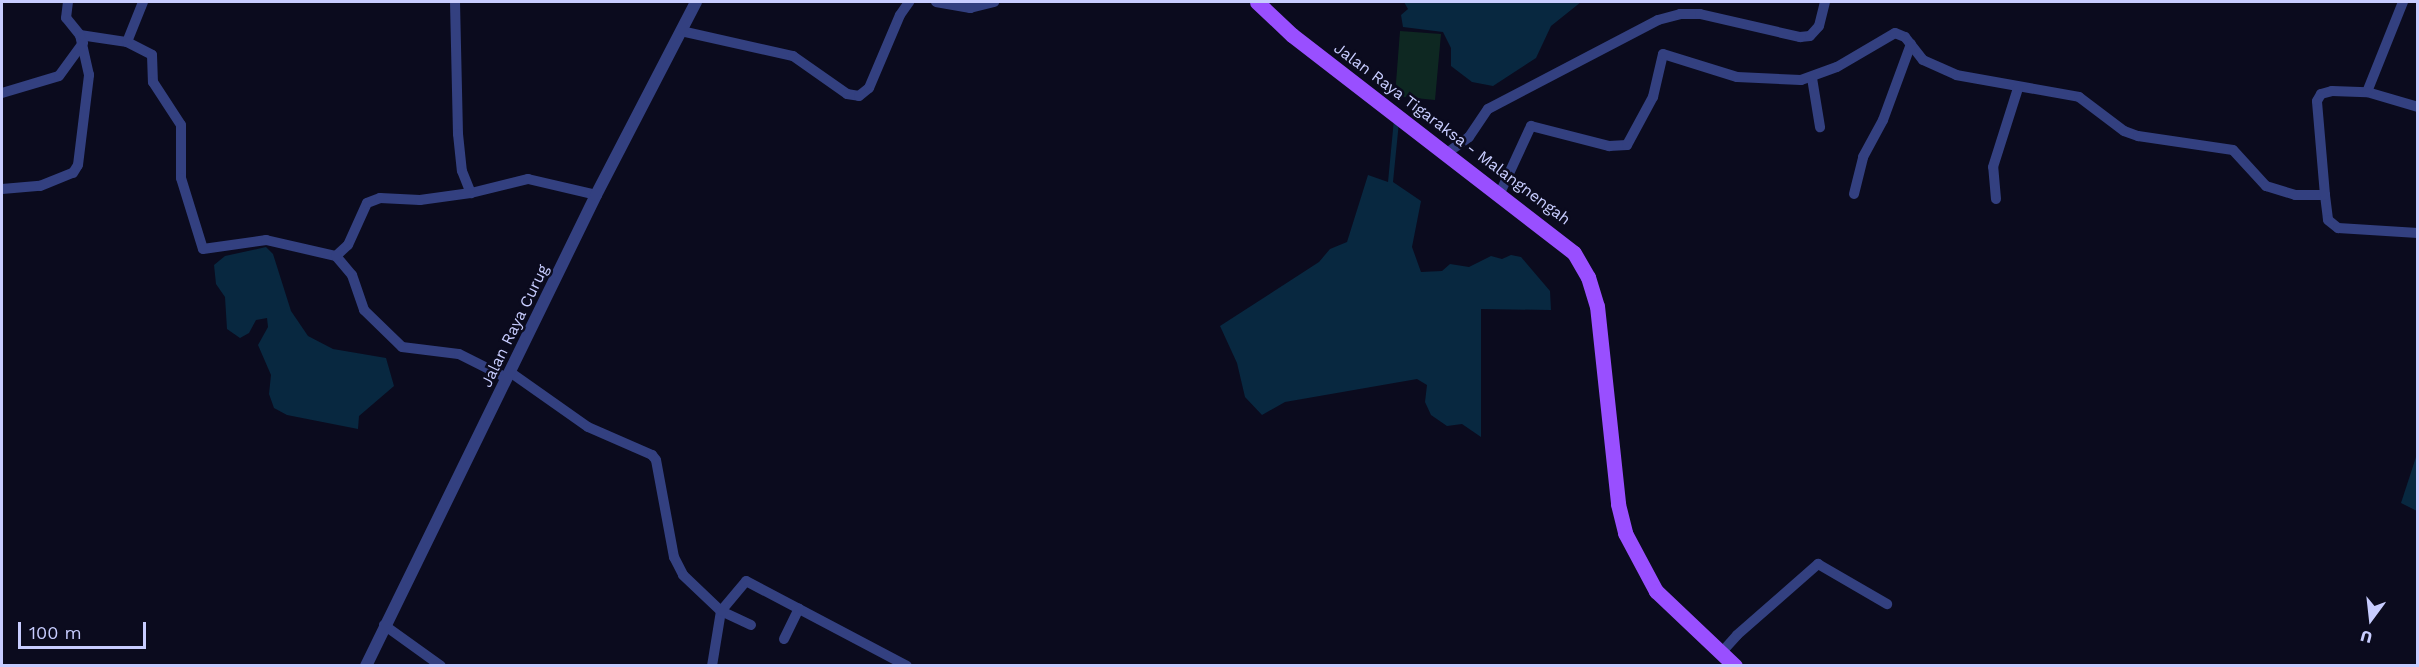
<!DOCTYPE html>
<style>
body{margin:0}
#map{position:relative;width:2419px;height:667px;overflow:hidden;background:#0b0b1e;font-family:"Work Sans",sans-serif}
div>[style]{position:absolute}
.green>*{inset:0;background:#0e2822}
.water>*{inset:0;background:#082840}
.minor>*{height:10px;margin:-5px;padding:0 5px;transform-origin:5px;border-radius:5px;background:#334080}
.tertiary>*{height:12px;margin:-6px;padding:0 6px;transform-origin:6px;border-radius:6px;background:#334080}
.primary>*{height:15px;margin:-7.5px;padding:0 7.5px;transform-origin:7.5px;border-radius:7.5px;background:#994fff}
span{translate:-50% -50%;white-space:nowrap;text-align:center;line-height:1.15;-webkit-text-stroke:5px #0b0b1e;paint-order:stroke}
.street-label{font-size:16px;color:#c8cdff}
.frame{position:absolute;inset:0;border:3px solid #c8cdff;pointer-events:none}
.north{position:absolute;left:2341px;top:589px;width:60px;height:60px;-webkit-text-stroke:4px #0b0b1e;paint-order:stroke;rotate:195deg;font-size:16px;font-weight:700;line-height:24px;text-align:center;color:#c8cdff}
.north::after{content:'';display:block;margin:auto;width:21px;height:27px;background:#c8cdff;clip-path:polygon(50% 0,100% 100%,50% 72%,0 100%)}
.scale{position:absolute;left:18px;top:622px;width:128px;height:27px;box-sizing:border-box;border:3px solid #c8cdff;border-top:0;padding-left:8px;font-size:18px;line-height:21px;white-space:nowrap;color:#c8cdff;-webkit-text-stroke:4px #0b0b1e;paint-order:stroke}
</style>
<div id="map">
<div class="green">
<div style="clip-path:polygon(1400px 31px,1441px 34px,1435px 100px,1395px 96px)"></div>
</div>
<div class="water">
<div style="clip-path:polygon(1404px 2px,1581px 2px,1551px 26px,1536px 58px,1493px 86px,1472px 82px,1451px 66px,1451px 48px,1443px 32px,1403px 27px,1401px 15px,1408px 9px)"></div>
<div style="clip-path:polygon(1394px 119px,1399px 122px,1393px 182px,1421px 201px,1412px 247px,1421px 272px,1442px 271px,1450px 264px,1469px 267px,1491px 256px,1502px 259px,1511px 255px,1521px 257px,1550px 291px,1551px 310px,1481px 309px,1481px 437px,1462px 424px,1447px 426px,1431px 415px,1425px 402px,1427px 385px,1417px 379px,1285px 402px,1262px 415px,1245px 397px,1237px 363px,1220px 326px,1319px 262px,1330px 249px,1347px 242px,1368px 175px,1388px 182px)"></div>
<div style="clip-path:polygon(266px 247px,273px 254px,291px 311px,308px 336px,333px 349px,386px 358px,394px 386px,359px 416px,358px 429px,287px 415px,274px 408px,269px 394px,271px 375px,258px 345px,268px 327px,267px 318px,256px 320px,249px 333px,240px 338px,227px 329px,225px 297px,216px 284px,214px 265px,225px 256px)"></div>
<div style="clip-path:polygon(2417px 454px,2418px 511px,2417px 511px,2401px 503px)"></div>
</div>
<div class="minor">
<div style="left:455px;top:2px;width:132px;rotate:88.7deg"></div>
<div style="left:458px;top:134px;width:37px;rotate:84deg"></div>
<div style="left:462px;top:171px;width:24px;rotate:68deg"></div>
<div style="left:471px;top:193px;width:59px;rotate:-13.8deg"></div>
<div style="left:528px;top:179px;width:70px;rotate:13.2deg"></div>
<div style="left:936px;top:2px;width:35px;rotate:10deg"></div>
<div style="left:970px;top:8px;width:25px;rotate:-14deg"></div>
<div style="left:681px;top:31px;width:115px;rotate:12.6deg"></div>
<div style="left:793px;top:56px;width:66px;rotate:35.1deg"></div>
<div style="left:847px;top:94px;width:12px;rotate:9deg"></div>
<div style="left:859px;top:96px;width:13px;rotate:-39deg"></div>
<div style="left:869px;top:88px;width:79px;rotate:-67deg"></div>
<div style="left:900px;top:15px;width:16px;rotate:-55deg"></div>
<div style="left:80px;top:35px;width:48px;rotate:8.5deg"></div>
<div style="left:127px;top:42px;width:28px;rotate:27deg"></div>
<div style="left:152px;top:55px;width:27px;rotate:88deg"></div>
<div style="left:153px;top:82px;width:51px;rotate:56.9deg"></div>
<div style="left:181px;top:125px;width:53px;rotate:90deg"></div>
<div style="left:181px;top:178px;width:74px;rotate:72.8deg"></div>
<div style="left:203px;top:249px;width:64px;rotate:-8.1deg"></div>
<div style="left:266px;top:240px;width:72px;rotate:12.9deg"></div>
<div style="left:336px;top:256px;width:25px;rotate:50deg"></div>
<div style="left:352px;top:275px;width:37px;rotate:71deg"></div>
<div style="left:364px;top:310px;width:53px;rotate:44.2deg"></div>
<div style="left:402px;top:347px;width:57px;rotate:7deg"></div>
<div style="left:459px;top:354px;width:54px;rotate:26.6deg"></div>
<div style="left:127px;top:42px;width:43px;rotate:-68.2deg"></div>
<div style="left:1812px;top:78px;width:50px;rotate:80.7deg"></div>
<div style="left:2367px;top:92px;width:53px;rotate:16.4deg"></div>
<div style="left:2px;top:93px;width:59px;rotate:-16.6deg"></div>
<div style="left:59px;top:76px;width:41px;rotate:-54deg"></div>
<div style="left:1447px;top:153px;width:27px;rotate:-36deg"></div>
<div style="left:1469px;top:137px;width:34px;rotate:-56deg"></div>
<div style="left:1488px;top:109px;width:192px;rotate:-27.6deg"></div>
<div style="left:1658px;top:20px;width:23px;rotate:-15deg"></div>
<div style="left:1680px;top:14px;width:20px"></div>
<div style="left:1700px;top:14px;width:103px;rotate:13deg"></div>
<div style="left:1800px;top:37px;width:10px;rotate:-6deg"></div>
<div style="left:1810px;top:36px;width:13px;rotate:-48deg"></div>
<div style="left:1819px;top:26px;width:25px;rotate:-76deg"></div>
<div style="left:2px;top:189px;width:38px;rotate:-5deg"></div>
<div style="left:40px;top:186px;width:35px;rotate:-22deg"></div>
<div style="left:73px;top:173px;width:9px;rotate:-58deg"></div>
<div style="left:78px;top:165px;width:91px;rotate:-83deg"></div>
<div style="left:89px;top:75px;width:41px;rotate:-102.7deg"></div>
<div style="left:80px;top:35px;width:22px;rotate:-129deg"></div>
<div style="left:66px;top:18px;width:16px;rotate:-83deg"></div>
<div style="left:1500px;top:193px;width:74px;rotate:-65.2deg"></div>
<div style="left:1531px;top:126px;width:81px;rotate:14.4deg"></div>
<div style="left:1609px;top:146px;width:18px;rotate:-3deg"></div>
<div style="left:1627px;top:145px;width:55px;rotate:-61.6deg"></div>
<div style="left:1653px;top:97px;width:44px;rotate:-76.9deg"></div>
<div style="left:1663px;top:54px;width:77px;rotate:17.3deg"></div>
<div style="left:1737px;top:77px;width:64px;rotate:2.7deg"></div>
<div style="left:1801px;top:80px;width:38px;rotate:-20deg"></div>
<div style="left:1837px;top:67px;width:67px;rotate:-30.4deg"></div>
<div style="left:1895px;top:33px;width:11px;rotate:22deg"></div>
<div style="left:1905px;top:37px;width:29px;rotate:52deg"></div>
<div style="left:1923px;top:60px;width:36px;rotate:24deg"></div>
<div style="left:1956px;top:75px;width:125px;rotate:10.1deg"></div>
<div style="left:2079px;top:97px;width:56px;rotate:37.1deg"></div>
<div style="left:2124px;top:131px;width:15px;rotate:20deg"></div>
<div style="left:2138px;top:136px;width:96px;rotate:8.4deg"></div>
<div style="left:2233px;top:150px;width:49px;rotate:47.5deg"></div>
<div style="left:2266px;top:186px;width:30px;rotate:17deg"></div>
<div style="left:2295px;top:195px;width:30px"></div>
<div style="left:2325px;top:195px;width:25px;rotate:83deg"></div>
<div style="left:2328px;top:220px;width:13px;rotate:39deg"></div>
<div style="left:2338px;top:228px;width:80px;rotate:3.6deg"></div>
<div style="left:1854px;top:194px;width:38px;rotate:-76deg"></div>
<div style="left:1863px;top:157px;width:42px;rotate:-61.6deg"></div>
<div style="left:1883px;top:120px;width:81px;rotate:-69.8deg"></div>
<div style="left:2325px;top:195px;width:94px;rotate:-94.9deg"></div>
<div style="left:2317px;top:101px;width:8px;rotate:-60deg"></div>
<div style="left:2321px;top:94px;width:11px;rotate:-15deg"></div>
<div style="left:2332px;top:91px;width:35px;rotate:2deg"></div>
<div style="left:2367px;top:92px;width:97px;rotate:-68.2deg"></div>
<div style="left:1996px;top:199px;width:32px;rotate:-95deg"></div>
<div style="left:1993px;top:167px;width:83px;rotate:-72.4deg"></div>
<div style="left:336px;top:256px;width:16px;rotate:-43deg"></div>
<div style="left:348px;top:245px;width:46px;rotate:-65.7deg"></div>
<div style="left:367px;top:203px;width:14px;rotate:-21deg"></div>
<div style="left:380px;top:198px;width:40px;rotate:2.9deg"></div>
<div style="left:420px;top:200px;width:51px;rotate:-7.8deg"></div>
<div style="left:510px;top:372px;width:95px;rotate:35.2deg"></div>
<div style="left:588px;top:427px;width:70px;rotate:23.6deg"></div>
<div style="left:652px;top:455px;width:6px;rotate:51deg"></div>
<div style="left:656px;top:460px;width:99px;rotate:79.5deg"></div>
<div style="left:674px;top:557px;width:20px;rotate:63deg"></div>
<div style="left:683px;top:575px;width:52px;rotate:43.5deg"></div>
<div style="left:721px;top:611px;width:56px;rotate:99.3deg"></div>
<div style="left:384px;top:625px;width:70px;rotate:35.7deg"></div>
<div style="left:751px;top:625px;width:33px;rotate:-155deg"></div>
<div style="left:721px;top:611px;width:39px;rotate:-50deg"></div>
<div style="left:746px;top:581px;width:182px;rotate:27.8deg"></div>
<div style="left:784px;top:639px;width:34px;rotate:-64deg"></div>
<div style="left:1721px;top:653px;width:24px;rotate:-48deg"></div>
<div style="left:1737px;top:635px;width:108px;rotate:-41.2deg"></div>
<div style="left:1818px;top:564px;width:80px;rotate:30.1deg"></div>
</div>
<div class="tertiary">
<div style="left:366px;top:666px;width:524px;rotate:-63.97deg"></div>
<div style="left:596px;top:195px;width:217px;rotate:-62.6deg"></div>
</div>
<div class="primary">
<div style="left:1257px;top:2px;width:48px;rotate:43.3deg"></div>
<div style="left:1292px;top:35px;width:356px;rotate:37.7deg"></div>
<div style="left:1574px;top:253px;width:28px;rotate:60deg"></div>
<div style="left:1588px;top:277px;width:30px;rotate:73deg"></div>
<div style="left:1597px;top:306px;width:199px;rotate:83.9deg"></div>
<div style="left:1618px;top:504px;width:30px;rotate:76deg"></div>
<div style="left:1625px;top:533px;width:66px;rotate:61.9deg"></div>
<div style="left:1656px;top:591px;width:109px;rotate:43.5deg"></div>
</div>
<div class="street-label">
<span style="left:1452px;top:134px;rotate:37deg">Jalan Raya Tigaraksa - Malangnengah</span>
<span style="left:515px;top:326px;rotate:-64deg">Jalan Raya Curug</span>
</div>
<div class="frame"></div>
<div class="north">U</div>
<div class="scale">100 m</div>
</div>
